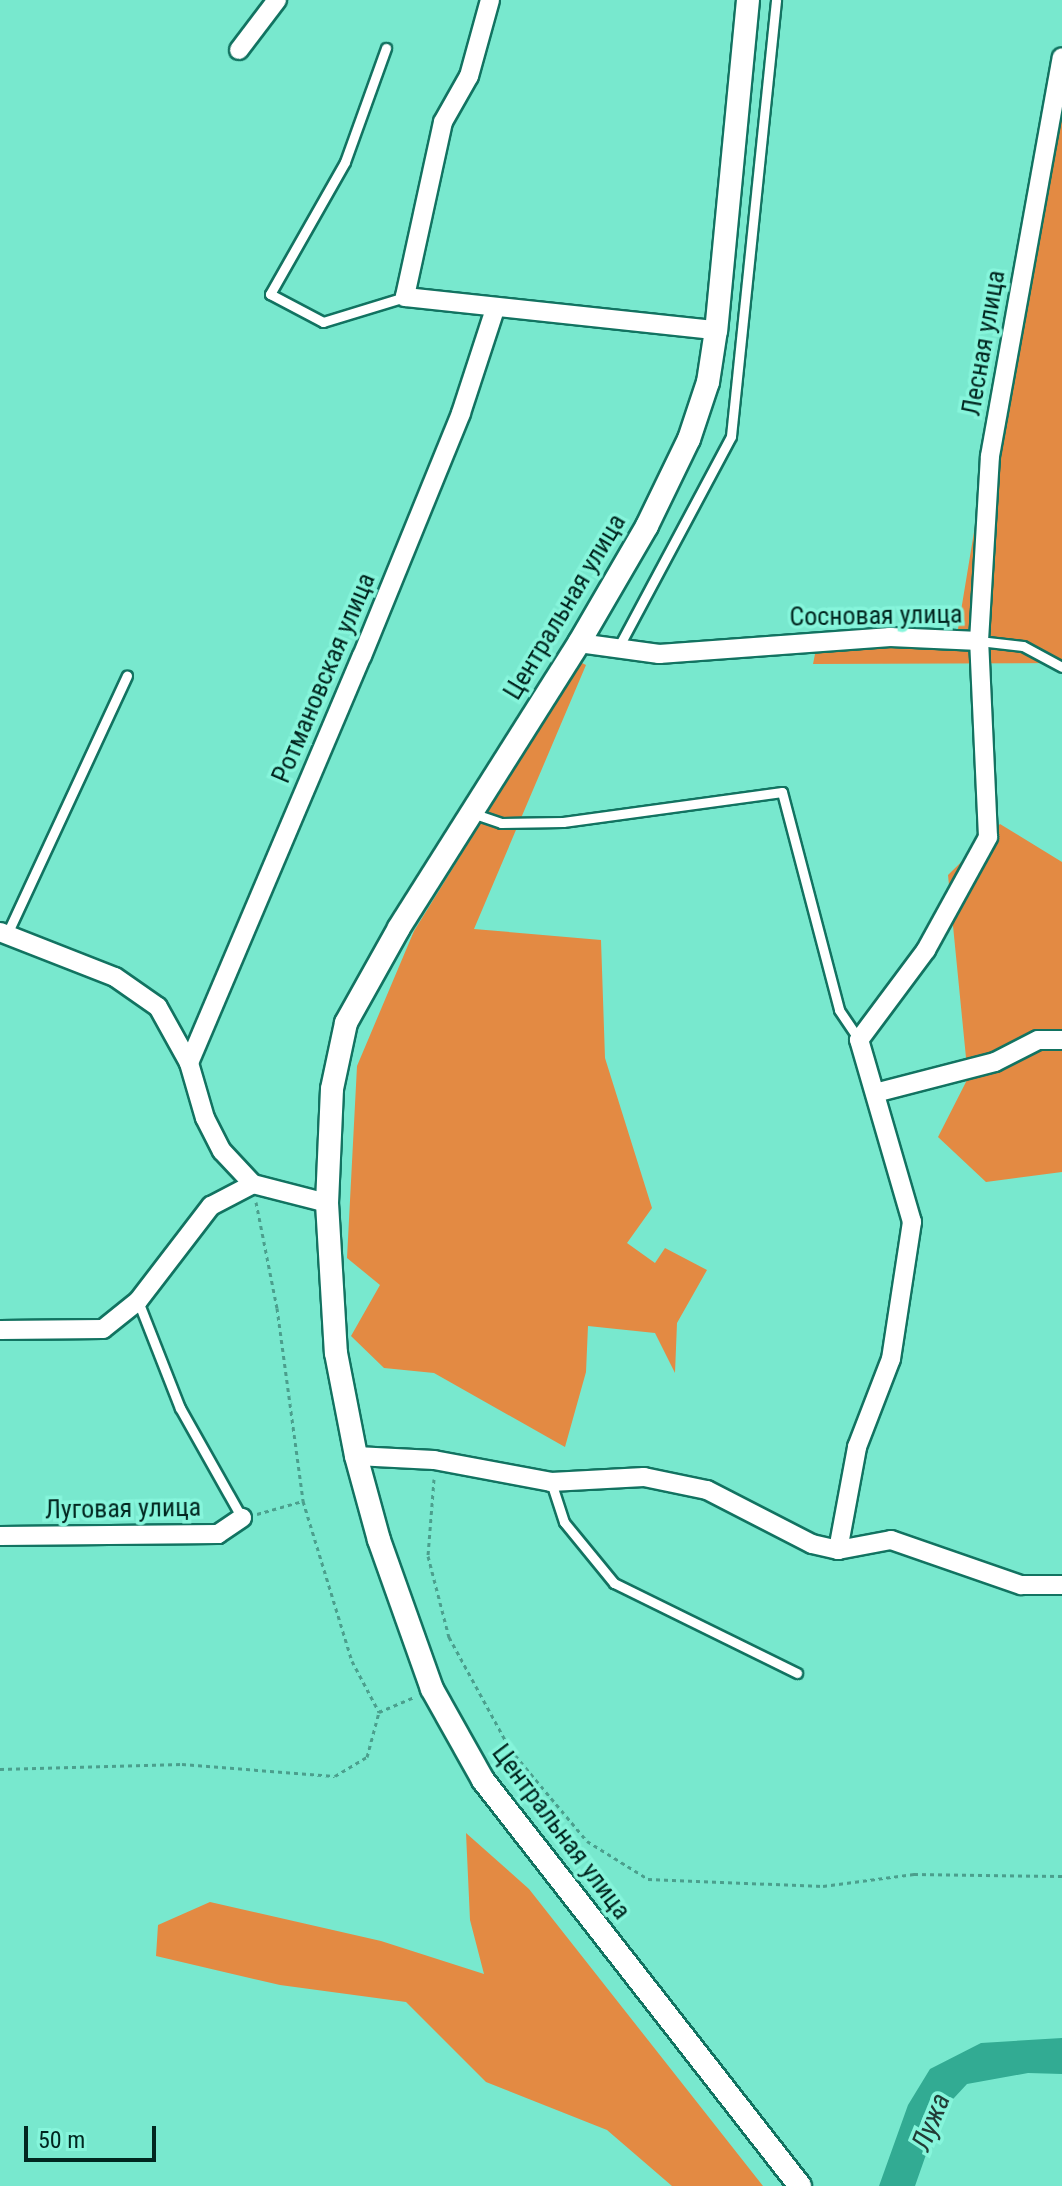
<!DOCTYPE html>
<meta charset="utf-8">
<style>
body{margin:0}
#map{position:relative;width:1062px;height:2186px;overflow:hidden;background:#78e8ce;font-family:"Roboto Condensed",sans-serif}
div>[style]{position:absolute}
.forest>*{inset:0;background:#e38a43}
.water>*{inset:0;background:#32ab93}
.path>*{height:3px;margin-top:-1.5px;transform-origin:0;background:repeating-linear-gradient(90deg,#4b9f8d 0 4px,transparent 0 8px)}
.roads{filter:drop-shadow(2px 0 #127361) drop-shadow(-2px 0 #127361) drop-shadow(0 2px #127361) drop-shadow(0 -2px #127361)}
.service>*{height:9px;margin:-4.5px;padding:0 4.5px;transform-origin:4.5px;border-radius:4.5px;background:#fff}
.minor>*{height:18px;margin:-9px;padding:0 9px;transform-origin:9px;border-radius:9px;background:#fff}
.tertiary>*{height:22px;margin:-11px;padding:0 11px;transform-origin:11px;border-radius:11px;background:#fff}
span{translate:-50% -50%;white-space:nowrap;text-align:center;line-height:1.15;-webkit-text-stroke:7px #86f5db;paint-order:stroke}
.street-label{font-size:26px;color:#012720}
.water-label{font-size:28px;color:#223c36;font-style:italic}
.scale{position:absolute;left:24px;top:2126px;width:132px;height:36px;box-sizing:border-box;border:4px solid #012720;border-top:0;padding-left:10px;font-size:24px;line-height:28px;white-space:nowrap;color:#012720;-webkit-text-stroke:6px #86f5db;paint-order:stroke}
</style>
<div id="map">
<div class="forest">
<div style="clip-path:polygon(1062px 109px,1062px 663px,813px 664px,816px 649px,958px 629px,1023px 235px)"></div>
<div style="clip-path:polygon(580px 662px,586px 665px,474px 929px,601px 940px,605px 1058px,652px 1208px,627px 1243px,655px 1263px,665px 1248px,707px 1270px,677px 1323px,675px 1373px,655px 1333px,588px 1326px,586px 1372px,565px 1447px,434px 1373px,384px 1368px,351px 1336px,380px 1285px,347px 1258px,357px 1066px,414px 931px)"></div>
<div style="clip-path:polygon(1000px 824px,1062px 862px,1062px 1172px,986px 1182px,938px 1137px,968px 1078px,948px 875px)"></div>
<div style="clip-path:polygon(466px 1833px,529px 1889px,763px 2186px,672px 2186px,607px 2130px,486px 2082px,406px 2002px,280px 1985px,156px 1956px,158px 1925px,210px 1902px,381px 1941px,484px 1974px,470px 1920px)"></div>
</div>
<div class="water">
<div style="clip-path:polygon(1062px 2038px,1062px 2074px,1028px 2073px,967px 2084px,941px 2112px,915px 2186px,879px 2186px,908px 2105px,930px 2069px,981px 2043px)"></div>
</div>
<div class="path">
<div style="left:256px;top:1202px;width:108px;rotate:78.8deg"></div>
<div style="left:277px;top:1308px;width:195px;rotate:82.3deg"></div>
<div style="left:303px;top:1501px;width:167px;rotate:73deg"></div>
<div style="left:352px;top:1661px;width:58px;rotate:62.1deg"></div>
<div style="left:434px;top:1479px;width:77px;rotate:94.5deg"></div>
<div style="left:428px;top:1556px;width:84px;rotate:75.5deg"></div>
<div style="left:449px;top:1637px;width:128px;rotate:61.4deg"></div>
<div style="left:510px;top:1749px;width:120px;rotate:50.1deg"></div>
<div style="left:587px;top:1841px;width:72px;rotate:31.9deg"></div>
<div style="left:648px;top:1879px;width:175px;rotate:2.3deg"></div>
<div style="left:823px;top:1886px;width:92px;rotate:-7.5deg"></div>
<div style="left:914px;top:1874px;width:148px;rotate:0.8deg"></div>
<div style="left:257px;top:1514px;width:48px;rotate:-15.8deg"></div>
<div style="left:0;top:1769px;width:182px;rotate:-1.6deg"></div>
<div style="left:182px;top:1764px;width:153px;rotate:4.5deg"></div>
<div style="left:335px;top:1776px;width:37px;rotate:-31deg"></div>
<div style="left:367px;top:1757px;width:47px;rotate:-75.1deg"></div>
<div style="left:379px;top:1712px;width:38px;rotate:-23deg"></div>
</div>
<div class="roads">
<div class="service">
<div style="left:386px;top:48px;width:121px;rotate:109.8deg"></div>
<div style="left:345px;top:162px;width:152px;rotate:119.6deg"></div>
<div style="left:270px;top:294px;width:60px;rotate:27.8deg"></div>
<div style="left:323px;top:322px;width:86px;rotate:-17deg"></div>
<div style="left:979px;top:641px;width:44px;rotate:6.5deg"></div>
<div style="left:1023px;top:646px;width:44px;rotate:28.3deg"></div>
<div style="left:618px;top:648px;width:240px;rotate:-61.9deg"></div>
<div style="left:731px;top:436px;width:438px;rotate:-84.1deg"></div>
<div style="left:472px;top:813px;width:31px;rotate:19deg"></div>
<div style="left:501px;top:823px;width:62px;rotate:-0.9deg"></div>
<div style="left:563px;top:822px;width:221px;rotate:-7.8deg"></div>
<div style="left:782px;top:792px;width:225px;rotate:75.3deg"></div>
<div style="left:839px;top:1010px;width:36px;rotate:56deg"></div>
<div style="left:7px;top:934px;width:285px;rotate:-65.1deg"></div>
<div style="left:138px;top:1301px;width:115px;rotate:68.6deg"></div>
<div style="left:180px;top:1408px;width:126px;rotate:60.6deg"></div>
<div style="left:551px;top:1482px;width:42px;rotate:72deg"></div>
<div style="left:564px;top:1522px;width:79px;rotate:50.7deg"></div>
<div style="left:614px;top:1583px;width:204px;rotate:26.2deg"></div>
</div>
<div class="minor">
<div style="left:490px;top:0;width:79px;rotate:105.4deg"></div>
<div style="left:469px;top:76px;width:53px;rotate:119.5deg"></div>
<div style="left:443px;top:122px;width:179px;rotate:102.3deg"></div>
<div style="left:405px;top:297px;width:313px;rotate:6.1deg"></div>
<div style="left:239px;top:50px;width:63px;rotate:-52.8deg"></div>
<div style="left:579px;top:643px;width:81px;rotate:7.8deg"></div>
<div style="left:659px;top:654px;width:232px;rotate:-4.2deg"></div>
<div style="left:890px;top:637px;width:89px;rotate:2.6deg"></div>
<div style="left:0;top:932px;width:123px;rotate:21.4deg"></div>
<div style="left:115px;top:977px;width:52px;rotate:34.9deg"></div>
<div style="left:158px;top:1007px;width:64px;rotate:61deg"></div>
<div style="left:189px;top:1063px;width:57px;rotate:73.8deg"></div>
<div style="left:205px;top:1118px;width:37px;rotate:63deg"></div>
<div style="left:222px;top:1151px;width:45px;rotate:46.8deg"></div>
<div style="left:253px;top:1184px;width:76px;rotate:14.4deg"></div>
<div style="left:189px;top:1063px;width:442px;rotate:-67deg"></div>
<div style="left:362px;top:656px;width:262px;rotate:-67.8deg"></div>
<div style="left:461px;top:413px;width:109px;rotate:-71.9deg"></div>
<div style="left:875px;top:1093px;width:124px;rotate:-14.5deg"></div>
<div style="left:995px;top:1062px;width:48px;rotate:-27.1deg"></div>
<div style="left:1038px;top:1040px;width:24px"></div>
<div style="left:0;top:1330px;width:103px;rotate:-0.6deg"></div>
<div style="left:103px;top:1329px;width:45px;rotate:-38.7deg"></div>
<div style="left:138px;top:1301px;width:120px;rotate:-52.5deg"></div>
<div style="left:211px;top:1206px;width:47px;rotate:-27.6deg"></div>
<div style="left:356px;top:1456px;width:78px;rotate:2.9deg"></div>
<div style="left:434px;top:1460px;width:119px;rotate:10.6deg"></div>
<div style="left:551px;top:1482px;width:93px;rotate:-3.1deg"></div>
<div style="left:644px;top:1477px;width:64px;rotate:11.7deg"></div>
<div style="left:707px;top:1490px;width:118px;rotate:27.2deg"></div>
<div style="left:812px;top:1544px;width:27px;rotate:13deg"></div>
<div style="left:838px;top:1550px;width:54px;rotate:-10.7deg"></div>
<div style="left:891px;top:1540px;width:138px;rotate:19.1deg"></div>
<div style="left:1021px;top:1585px;width:41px"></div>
<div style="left:0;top:1536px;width:218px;rotate:-0.5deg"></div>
<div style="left:218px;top:1534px;width:29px;rotate:-34deg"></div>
<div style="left:838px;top:1550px;width:105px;rotate:-79.5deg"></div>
<div style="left:857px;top:1447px;width:94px;rotate:-68.9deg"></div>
<div style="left:891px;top:1359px;width:139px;rotate:-81.3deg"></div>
<div style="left:912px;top:1222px;width:190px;rotate:-106.2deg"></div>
<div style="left:859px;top:1040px;width:112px;rotate:-53.3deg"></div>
<div style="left:926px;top:950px;width:129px;rotate:-61.2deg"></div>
<div style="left:988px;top:837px;width:196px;rotate:-92.6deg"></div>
<div style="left:979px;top:641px;width:185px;rotate:-86.6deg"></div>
<div style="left:990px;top:456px;width:405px;rotate:-79.8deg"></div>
</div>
<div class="tertiary">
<div style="left:748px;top:0;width:332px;rotate:95.5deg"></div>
<div style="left:716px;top:330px;width:53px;rotate:98.7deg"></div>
<div style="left:708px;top:382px;width:60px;rotate:108.4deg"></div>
<div style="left:689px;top:439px;width:97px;rotate:115.8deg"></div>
<div style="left:647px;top:526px;width:135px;rotate:120.2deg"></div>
<div style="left:579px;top:643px;width:337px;rotate:122.3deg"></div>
<div style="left:399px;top:928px;width:109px;rotate:119.2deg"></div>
<div style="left:346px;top:1023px;width:67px;rotate:102deg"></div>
<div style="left:332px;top:1089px;width:114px;rotate:92.5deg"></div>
<div style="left:327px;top:1203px;width:150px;rotate:86.6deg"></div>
<div style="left:336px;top:1353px;width:105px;rotate:79deg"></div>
<div style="left:356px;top:1456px;width:87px;rotate:74.7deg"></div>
<div style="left:379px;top:1540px;width:158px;rotate:70.4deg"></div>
<div style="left:432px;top:1689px;width:104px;rotate:60.7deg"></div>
<div style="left:483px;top:1780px;width:515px;rotate:52.02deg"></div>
</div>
</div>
<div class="street-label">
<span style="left:984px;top:343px;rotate:-80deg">Лесная улица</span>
<span style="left:565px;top:607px;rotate:-59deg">Центральная улица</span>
<span style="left:876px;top:616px;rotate:-1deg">Сосновая улица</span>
<span style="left:324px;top:678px;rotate:-67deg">Ротмановская улица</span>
<span style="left:123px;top:1509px;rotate:-1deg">Луговая улица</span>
<span style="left:561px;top:1832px;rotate:53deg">Центральная улица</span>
</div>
<div class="water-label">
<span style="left:931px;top:2122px;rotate:-68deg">Лужа</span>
</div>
<div class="scale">50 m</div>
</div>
